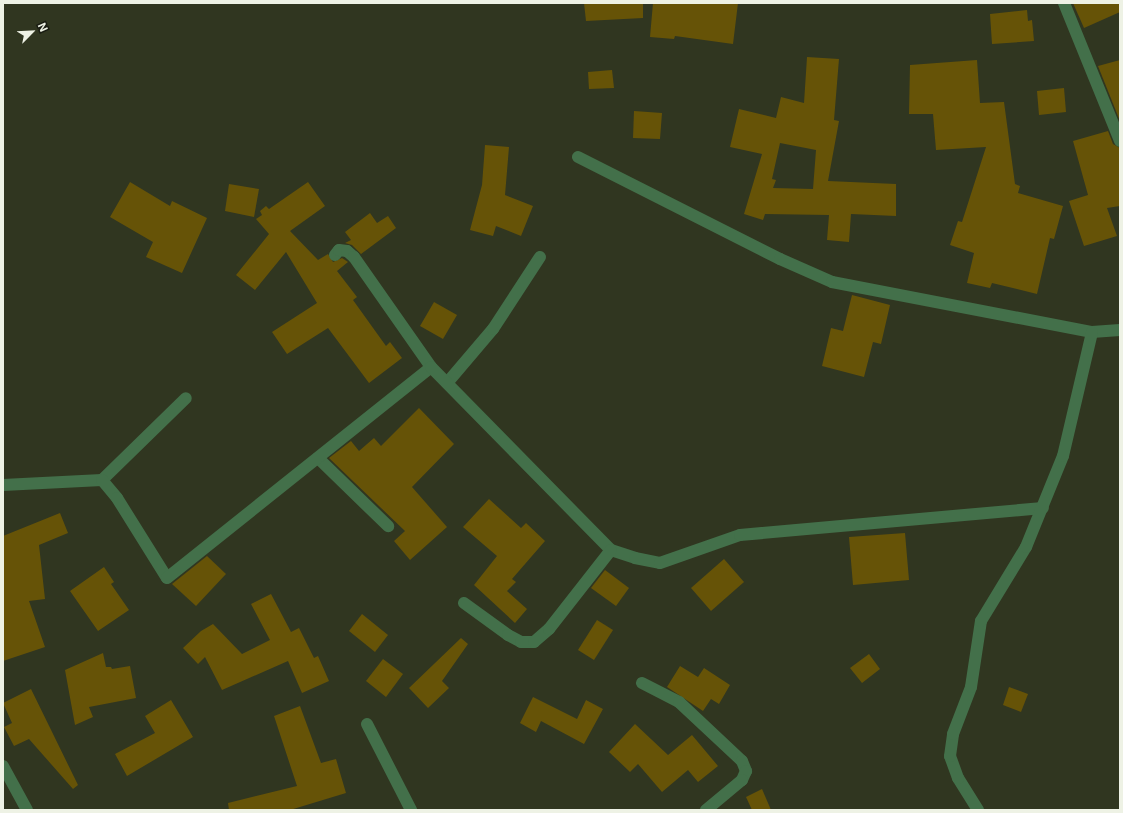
<!DOCTYPE html>
<style>
body{margin:0}
#map{position:relative;width:1123px;height:813px;overflow:hidden;background:#303620;font-family:Inter,sans-serif}
div>[style]{position:absolute}
.building>*{inset:0;background:#665307}
.street>*{height:12px;margin:-6px;padding:0 6px;transform-origin:6px;border-radius:6px;background:#43704a}
span{translate:-50% -50%;white-space:nowrap;text-align:center;line-height:1.15;-webkit-text-stroke:3.5px #191c12;paint-order:stroke}
.frame{position:absolute;inset:0;border:4px solid #eef2e5;pointer-events:none}
.north{position:absolute;left:12px;top:12px;width:40px;height:40px;-webkit-text-stroke:3px #191c12;paint-order:stroke;rotate:66deg;font-size:11px;font-weight:700;line-height:16px;text-align:center;color:#eef2e5}
.north::after{content:'';display:block;margin:auto;width:14px;height:18px;background:#eef2e5;clip-path:polygon(50% 0,100% 100%,50% 72%,0 100%)}
</style>
<div id="map">
<div class="building">
<div style="clip-path:polygon(584px 3px,643px 3px,643px 18px,586px 21px)"></div>
<div style="clip-path:polygon(653px 3px,738px 3px,733px 44px,675px 36px,674px 39px,650px 37px)"></div>
<div style="clip-path:polygon(1073px 3px,1120px 3px,1120px 12px,1084px 28px)"></div>
<div style="clip-path:polygon(1027px 10px,1028px 21px,1032px 20px,1034px 41px,992px 44px,990px 14px)"></div>
<div style="clip-path:polygon(evenodd,807px 57px,839px 59px,834px 120px,839px 121px,828px 181px,896px 184px,896px 216px,851px 214px,849px 242px,827px 240px,829px 215px,765px 214px,763px 220px,744px 214px,762px 154px,730px 147px,739px 109px,776px 118px,781px 97px,804px 103px,807px 57px,780px 143px,816px 150px,813px 189px,773px 188px,776px 180px,772px 179px,780px 143px)"></div>
<div style="clip-path:polygon(977px 60px,980px 103px,1004px 102px,1015px 184px,1020px 186px,1018px 193px,1063px 206px,1054px 239px,1050px 238px,1037px 294px,992px 283px,990px 288px,967px 283px,974px 253px,950px 245px,958px 221px,962px 222px,986px 147px,936px 150px,933px 114px,909px 114px,910px 65px)"></div>
<div style="clip-path:polygon(1120px 60px,1120px 121px,1098px 66px)"></div>
<div style="clip-path:polygon(612px 70px,614px 88px,589px 89px,588px 72px)"></div>
<div style="clip-path:polygon(1064px 88px,1066px 112px,1039px 115px,1037px 91px)"></div>
<div style="clip-path:polygon(634px 111px,662px 113px,660px 139px,633px 138px)"></div>
<div style="clip-path:polygon(1108px 131px,1113px 144px,1120px 148px,1120px 206px,1107px 208px,1117px 236px,1084px 246px,1069px 201px,1088px 195px,1073px 141px)"></div>
<div style="clip-path:polygon(485px 145px,509px 147px,505px 195px,533px 206px,521px 236px,496px 226px,493px 236px,470px 230px,482px 185px)"></div>
<div style="clip-path:polygon(130px 182px,170px 206px,172px 201px,207px 218px,182px 273px,146px 257px,153px 242px,110px 217px)"></div>
<div style="clip-path:polygon(308px 182px,325px 206px,290px 231px,318px 260px,328px 254px,333px 262px,342px 258px,348px 262px,337px 271px,357px 297px,353px 300px,386px 346px,390px 342px,402px 358px,369px 383px,328px 328px,287px 354px,272px 332px,317px 303px,286px 252px,255px 290px,236px 275px,269px 234px,256px 219px,262px 215px,260px 211px,266px 206px,269px 209px)"></div>
<div style="clip-path:polygon(229px 184px,259px 189px,254px 217px,225px 211px)"></div>
<div style="clip-path:polygon(370px 213px,377px 223px,388px 216px,396px 228px,361px 254px,352px 245px,345px 243px,351px 240px,345px 232px)"></div>
<div style="clip-path:polygon(852px 295px,890px 305px,881px 344px,873px 342px,864px 377px,822px 366px,831px 328px,843px 331px)"></div>
<div style="clip-path:polygon(434px 302px,457px 315px,443px 339px,420px 326px)"></div>
<div style="clip-path:polygon(419px 408px,454px 444px,412px 487px,447px 527px,410px 560px,394px 541px,405px 531px,329px 458px,351px 441px,359px 451px,374px 438px,381px 446px)"></div>
<div style="clip-path:polygon(489px 499px,521px 528px,526px 523px,545px 541px,512px 579px,516px 582px,507px 591px,527px 609px,515px 623px,474px 585px,497px 556px,463px 527px)"></div>
<div style="clip-path:polygon(60px 513px,68px 533px,39px 545px,45px 599px,29px 601px,45px 647px,3px 661px,3px 536px)"></div>
<div style="clip-path:polygon(905px 533px,909px 580px,853px 585px,849px 537px)"></div>
<div style="clip-path:polygon(207px 556px,226px 574px,196px 606px,172px 584px)"></div>
<div style="clip-path:polygon(724px 559px,744px 582px,711px 611px,691px 588px)"></div>
<div style="clip-path:polygon(104px 567px,114px 582px,111px 584px,129px 610px,98px 631px,70px 591px)"></div>
<div style="clip-path:polygon(605px 570px,629px 588px,616px 606px,591px 588px)"></div>
<div style="clip-path:polygon(271px 594px,291px 632px,299px 628px,314px 658px,318px 656px,329px 681px,302px 693px,288px 661px,222px 690px,205px 657px,198px 664px,183px 648px,201px 631px,213px 624px,242px 654px,270px 640px,251px 604px)"></div>
<div style="clip-path:polygon(362px 614px,388px 635px,375px 652px,349px 631px)"></div>
<div style="clip-path:polygon(597px 620px,613px 630px,594px 660px,578px 650px)"></div>
<div style="clip-path:polygon(461px 638px,468px 644px,442px 681px,449px 688px,428px 708px,409px 688px)"></div>
<div style="clip-path:polygon(103px 653px,106px 667px,111px 667px,112px 669px,130px 666px,136px 698px,89px 707px,93px 717px,75px 725px,65px 670px)"></div>
<div style="clip-path:polygon(869px 654px,880px 669px,862px 683px,850px 668px)"></div>
<div style="clip-path:polygon(383px 659px,403px 674px,386px 697px,366px 681px)"></div>
<div style="clip-path:polygon(680px 666px,698px 677px,704px 668px,730px 685px,719px 704px,711px 699px,703px 711px,667px 687px)"></div>
<div style="clip-path:polygon(1009px 687px,1028px 694px,1021px 712px,1003px 705px)"></div>
<div style="clip-path:polygon(31px 689px,78px 785px,73px 789px,29px 739px,14px 746px,4px 727px,12px 723px,3px 703px)"></div>
<div style="clip-path:polygon(533px 697px,577px 719px,586px 700px,603px 709px,584px 744px,541px 721px,536px 732px,520px 723px)"></div>
<div style="clip-path:polygon(171px 700px,193px 737px,127px 776px,115px 754px,155px 733px,145px 716px)"></div>
<div style="clip-path:polygon(300px 706px,321px 763px,336px 759px,346px 793px,290px 810px,229px 810px,228px 803px,297px 786px,274px 716px)"></div>
<div style="clip-path:polygon(635px 724px,668px 755px,692px 735px,718px 766px,698px 782px,688px 770px,662px 792px,638px 764px,630px 772px,609px 752px)"></div>
<div style="clip-path:polygon(762px 789px,771px 810px,752px 810px,746px 797px)"></div>
</div>
<div class="street">
<div style="left:1064px;top:3px;width:149px;rotate:67.9deg"></div>
<div style="left:578px;top:157px;width:226px;rotate:26.8deg"></div>
<div style="left:780px;top:259px;width:57px;rotate:23.9deg"></div>
<div style="left:832px;top:282px;width:265px;rotate:10.9deg"></div>
<div style="left:1092px;top:332px;width:28px;rotate:-4deg"></div>
<div style="left:335px;top:255px;width:6px;rotate:-51deg"></div>
<div style="left:339px;top:250px;width:8px;rotate:7deg"></div>
<div style="left:347px;top:251px;width:9px;rotate:41deg"></div>
<div style="left:354px;top:257px;width:134px;rotate:55deg"></div>
<div style="left:447px;top:383px;width:71px;rotate:-49.6deg"></div>
<div style="left:493px;top:329px;width:86px;rotate:-56.9deg"></div>
<div style="left:318px;top:458px;width:98px;rotate:44.2deg"></div>
<div style="left:102px;top:480px;width:117px;rotate:-44.3deg"></div>
<div style="left:3px;top:485px;width:99px;rotate:-2.9deg"></div>
<div style="left:102px;top:480px;width:23px;rotate:50deg"></div>
<div style="left:117px;top:498px;width:94px;rotate:58deg"></div>
<div style="left:167px;top:578px;width:338px;rotate:-38.6deg"></div>
<div style="left:431px;top:367px;width:257px;rotate:45.5deg"></div>
<div style="left:611px;top:550px;width:25px;rotate:18deg"></div>
<div style="left:635px;top:558px;width:25px;rotate:11deg"></div>
<div style="left:660px;top:563px;width:85px;rotate:-19.3deg"></div>
<div style="left:740px;top:535px;width:304px;rotate:-5.1deg"></div>
<div style="left:464px;top:603px;width:54px;rotate:36deg"></div>
<div style="left:508px;top:635px;width:15px;rotate:28deg"></div>
<div style="left:521px;top:642px;width:13px"></div>
<div style="left:534px;top:642px;width:20px;rotate:-41deg"></div>
<div style="left:549px;top:629px;width:100px;rotate:-51.9deg"></div>
<div style="left:642px;top:683px;width:42px;rotate:27.2deg"></div>
<div style="left:679px;top:702px;width:86px;rotate:43.1deg"></div>
<div style="left:742px;top:761px;width:11px;rotate:68deg"></div>
<div style="left:746px;top:771px;width:10px;rotate:114deg"></div>
<div style="left:742px;top:780px;width:47px;rotate:140.2deg"></div>
<div style="left:367px;top:724px;width:97px;rotate:62.9deg"></div>
<div style="left:3px;top:766px;width:50px;rotate:61.4deg"></div>
<div style="left:978px;top:810px;width:38px;rotate:-122deg"></div>
<div style="left:958px;top:778px;width:23px;rotate:-110deg"></div>
<div style="left:950px;top:756px;width:22px;rotate:-82deg"></div>
<div style="left:953px;top:734px;width:50px;rotate:-69deg"></div>
<div style="left:971px;top:687px;width:67px;rotate:-81.4deg"></div>
<div style="left:981px;top:621px;width:87px;rotate:-58.7deg"></div>
<div style="left:1026px;top:547px;width:98px;rotate:-67.9deg"></div>
<div style="left:1063px;top:456px;width:127px;rotate:-76.8deg"></div>
</div>
<div class="frame"></div>
<div class="north">N</div>
</div>
